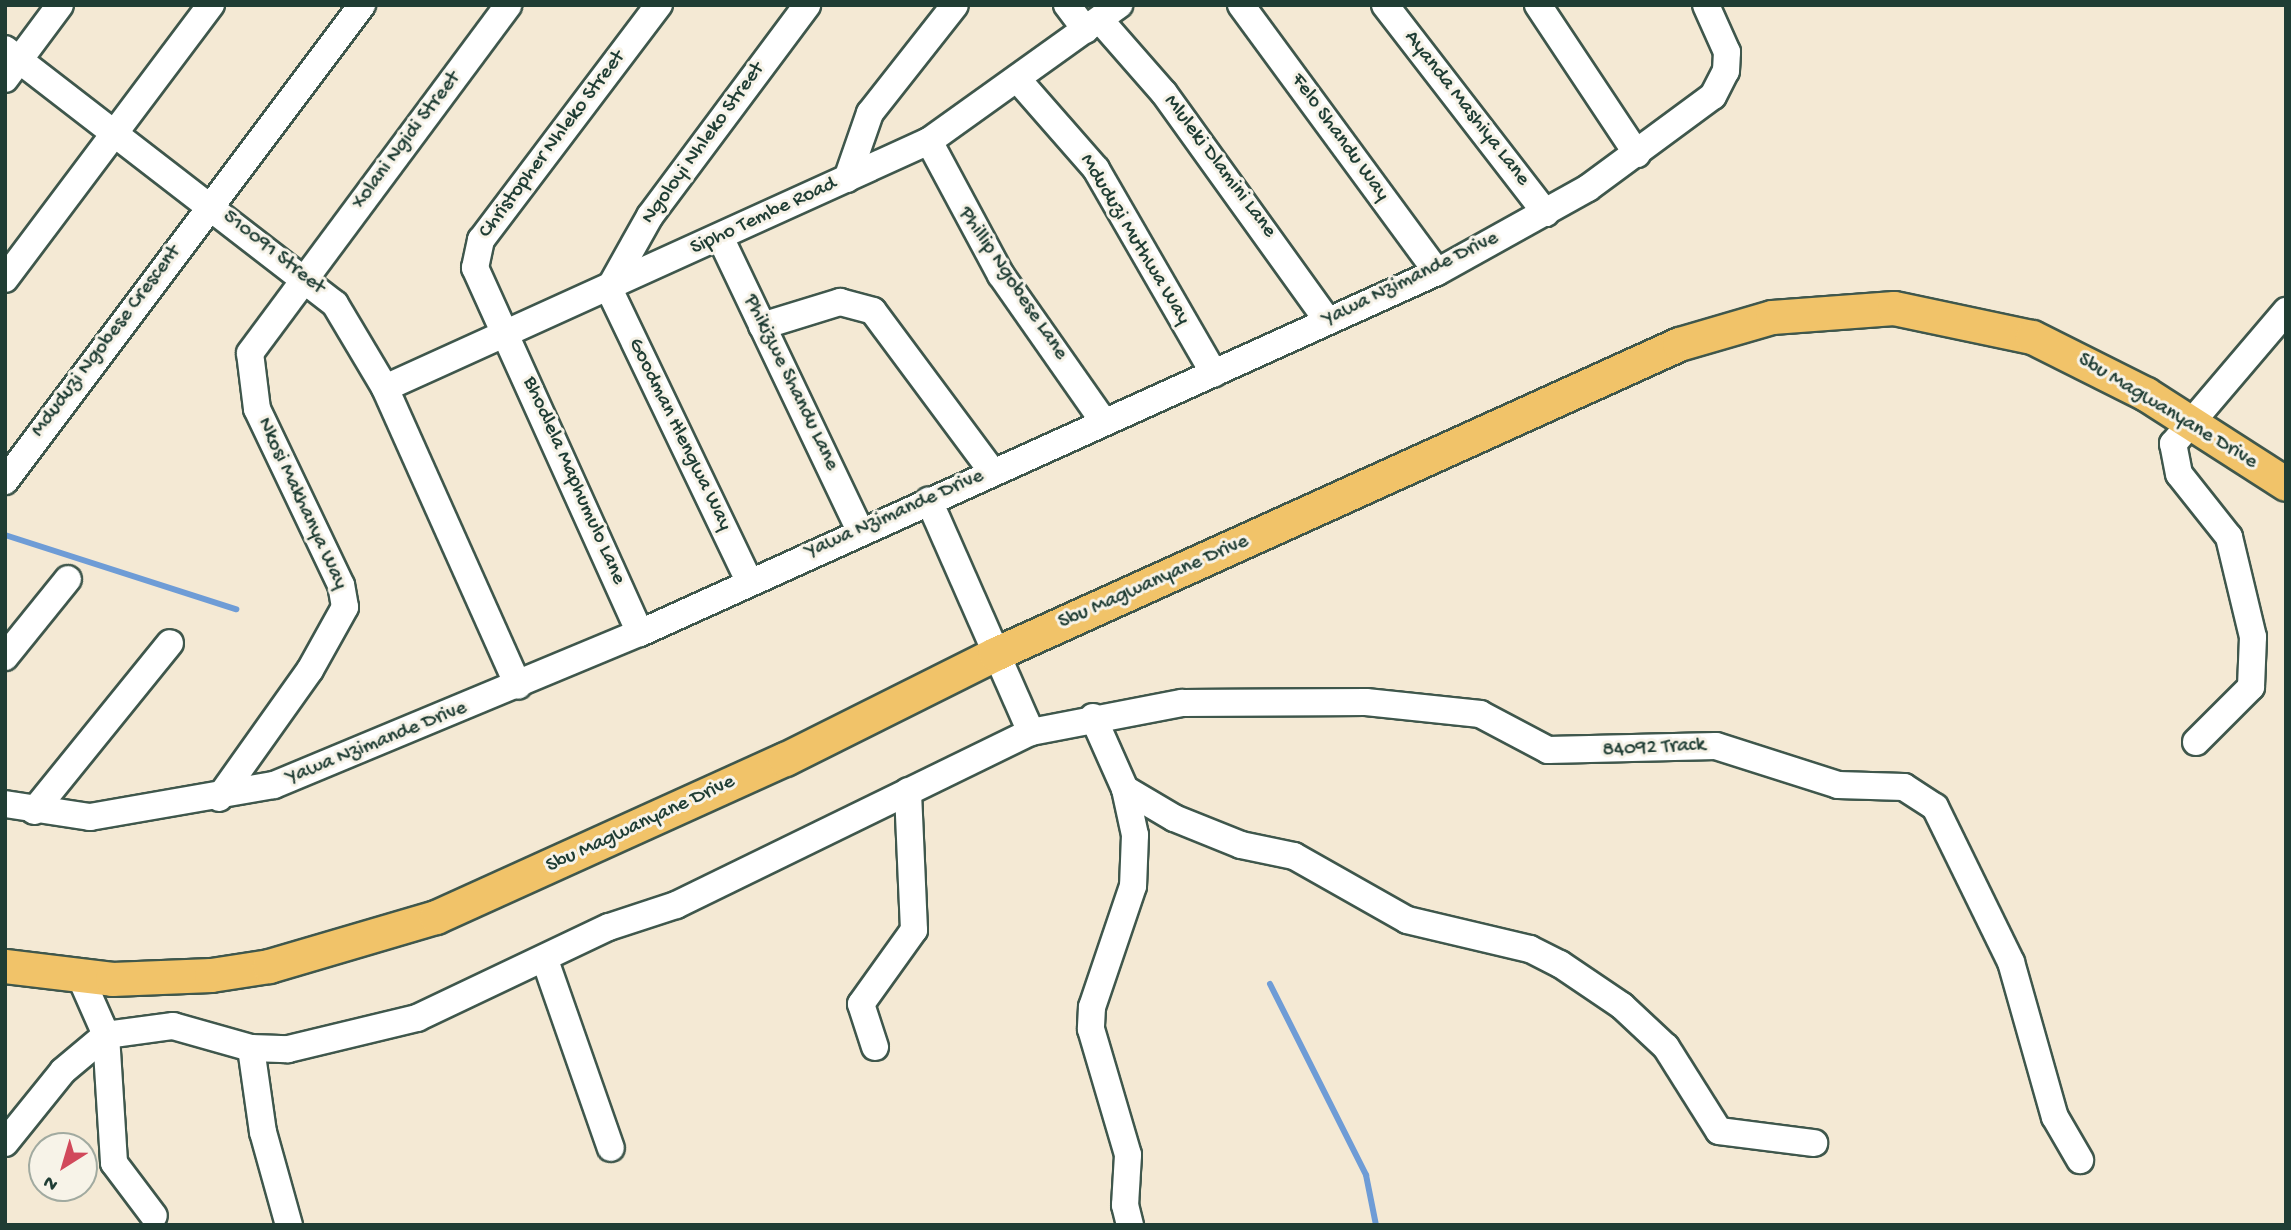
<!DOCTYPE html>
<style>
body{margin:0}
#map{position:relative;width:2291px;height:1230px;overflow:hidden;background:#f4e9d4;font-family:"Gochi Hand",sans-serif}
div>[style]{position:absolute}
.stream>*{height:6px;margin:-3px;padding:0 3px;transform-origin:3px;border-radius:3px;background:#6e9cd6}
.roads{filter:drop-shadow(2px 0 #3f574c) drop-shadow(-2px 0 #3f574c) drop-shadow(0 2px #3f574c) drop-shadow(0 -2px #3f574c)}
.minor>*{height:26px;margin:-13px;padding:0 13px;transform-origin:13px;border-radius:13px;background:#fff}
.major>*{height:33px;margin:-16.5px;padding:0 16.5px;transform-origin:16.5px;border-radius:16.5px;background:#f1c369}
span{translate:-50% -50%;white-space:nowrap;text-align:center;line-height:1.15;-webkit-text-stroke:6px #f7f3e8;paint-order:stroke}
.street-label{font-size:21px;color:#1f3d34}
.frame{position:absolute;inset:0;border:7px solid #1f3d34;pointer-events:none}
.north{position:absolute;left:28px;top:1132px;width:70px;height:70px;box-sizing:border-box;background:#f7f3e8;border:2px solid #a1aaa0;border-radius:50%;rotate:217deg;font-size:19px;font-weight:700;line-height:28px;text-align:center;color:#1f3d34}
.north::after{content:'';display:block;margin:auto;width:24px;height:32px;background:#d1495b;clip-path:polygon(50% 0,100% 100%,50% 72%,0 100%)}
</style>
<div id="map">
<div class="stream">
<div style="left:5px;top:535px;width:243px;rotate:17.8deg"></div>
<div style="left:1270px;top:984px;width:214px;rotate:63.3deg"></div>
<div style="left:1366px;top:1175px;width:51px;rotate:78.7deg"></div>
</div>
<div class="roads">
<div class="minor">
<div style="left:1067px;top:5px;width:31px;rotate:53deg"></div>
<div style="left:1241px;top:5px;width:331px;rotate:53.7deg"></div>
<div style="left:1385px;top:5px;width:263px;rotate:52.3deg"></div>
<div style="left:1538px;top:5px;width:179px;rotate:56.4deg"></div>
<div style="left:1100px;top:20px;width:97px;rotate:48.8deg"></div>
<div style="left:1164px;top:93px;width:281px;rotate:54.3deg"></div>
<div style="left:5px;top:49px;width:417px;rotate:37.7deg"></div>
<div style="left:335px;top:304px;width:98px;rotate:59.2deg"></div>
<div style="left:385px;top:388px;width:326px;rotate:65.9deg"></div>
<div style="left:5px;top:79px;width:92px;rotate:-53.4deg"></div>
<div style="left:1019px;top:81px;width:117px;rotate:48.8deg"></div>
<div style="left:1096px;top:169px;width:236px;rotate:60deg"></div>
<div style="left:929px;top:141px;width:152px;rotate:61.8deg"></div>
<div style="left:1001px;top:275px;width:179px;rotate:55deg"></div>
<div style="left:847px;top:179px;width:70px;rotate:-70.8deg"></div>
<div style="left:870px;top:113px;width:137px;rotate:-51.8deg"></div>
<div style="left:720px;top:237px;width:325px;rotate:64.5deg"></div>
<div style="left:5px;top:279px;width:343px;rotate:-53.1deg"></div>
<div style="left:762px;top:326px;width:82px;rotate:-17.1deg"></div>
<div style="left:840px;top:302px;width:34px;rotate:15deg"></div>
<div style="left:873px;top:311px;width:199px;rotate:53.4deg"></div>
<div style="left:385px;top:388px;width:597px;rotate:-24.42deg"></div>
<div style="left:929px;top:141px;width:234px;rotate:-35.6deg"></div>
<div style="left:5px;top:481px;width:595px;rotate:-53.13deg"></div>
<div style="left:749px;top:581px;width:324px;rotate:-115.6deg"></div>
<div style="left:609px;top:289px;width:84px;rotate:-60.7deg"></div>
<div style="left:650px;top:216px;width:263px;rotate:-53.3deg"></div>
<div style="left:640px;top:633px;width:401px;rotate:-114.3deg"></div>
<div style="left:475px;top:268px;width:29px;rotate:-78deg"></div>
<div style="left:481px;top:240px;width:295px;rotate:-52.9deg"></div>
<div style="left:5px;top:657px;width:100px;rotate:-51.1deg"></div>
<div style="left:1093px;top:717px;width:79px;rotate:66deg"></div>
<div style="left:1125px;top:789px;width:57px;rotate:30.6deg"></div>
<div style="left:1174px;top:818px;width:72px;rotate:21.9deg"></div>
<div style="left:1241px;top:845px;width:54px;rotate:11.7deg"></div>
<div style="left:1294px;top:856px;width:130px;rotate:29.5deg"></div>
<div style="left:1407px;top:920px;width:126px;rotate:13.3deg"></div>
<div style="left:1530px;top:949px;width:34px;rotate:27deg"></div>
<div style="left:1560px;top:964px;width:75px;rotate:34.1deg"></div>
<div style="left:1622px;top:1006px;width:60px;rotate:43deg"></div>
<div style="left:1666px;top:1047px;width:99px;rotate:57.8deg"></div>
<div style="left:1719px;top:1131px;width:96px;rotate:7.2deg"></div>
<div style="left:1031px;top:732px;width:154px;rotate:-10.9deg"></div>
<div style="left:1182px;top:703px;width:184px;rotate:-0.3deg"></div>
<div style="left:1366px;top:702px;width:115px;rotate:6deg"></div>
<div style="left:1480px;top:714px;width:77px;rotate:27.9deg"></div>
<div style="left:1548px;top:750px;width:168px;rotate:-1.4deg"></div>
<div style="left:1716px;top:746px;width:128px;rotate:17.7deg"></div>
<div style="left:1838px;top:785px;width:66px;rotate:1.7deg"></div>
<div style="left:1904px;top:787px;width:37px;rotate:33deg"></div>
<div style="left:1935px;top:807px;width:173px;rotate:63.9deg"></div>
<div style="left:2011px;top:962px;width:161px;rotate:74.2deg"></div>
<div style="left:2055px;top:1117px;width:50px;rotate:59.8deg"></div>
<div style="left:2196px;top:742px;width:78px;rotate:-45deg"></div>
<div style="left:2251px;top:687px;width:50px;rotate:-87.7deg"></div>
<div style="left:2253px;top:637px;width:103px;rotate:-103.5deg"></div>
<div style="left:2229px;top:537px;width:80px;rotate:-128.4deg"></div>
<div style="left:2179px;top:474px;width:31px;rotate:-101deg"></div>
<div style="left:2173px;top:444px;width:175px;rotate:-49.6deg"></div>
<div style="left:1125px;top:789px;width:47px;rotate:77.7deg"></div>
<div style="left:1135px;top:835px;width:51px;rotate:92.2deg"></div>
<div style="left:1133px;top:886px;width:128px;rotate:108.7deg"></div>
<div style="left:1092px;top:1007px;width:22px;rotate:93deg"></div>
<div style="left:1091px;top:1029px;width:131px;rotate:73.6deg"></div>
<div style="left:1128px;top:1155px;width:50px;rotate:93.4deg"></div>
<div style="left:1125px;top:1205px;width:21px;rotate:76deg"></div>
<div style="left:219px;top:798px;width:157px;rotate:-54.6deg"></div>
<div style="left:310px;top:670px;width:72px;rotate:-60.9deg"></div>
<div style="left:345px;top:607px;width:22px;rotate:-100deg"></div>
<div style="left:341px;top:585px;width:195px;rotate:-115.5deg"></div>
<div style="left:257px;top:409px;width:56px;rotate:-97.1deg"></div>
<div style="left:250px;top:353px;width:433px;rotate:-53.4deg"></div>
<div style="left:5px;top:804px;width:86px;rotate:8.7deg"></div>
<div style="left:90px;top:817px;width:187px;rotate:-9.9deg"></div>
<div style="left:274px;top:785px;width:396px;rotate:-22.6deg"></div>
<div style="left:640px;top:633px;width:875px;rotate:-24.37deg"></div>
<div style="left:1437px;top:272px;width:173px;rotate:-29.1deg"></div>
<div style="left:1588px;top:188px;width:155px;rotate:-36.4deg"></div>
<div style="left:1713px;top:96px;width:28px;rotate:-63deg"></div>
<div style="left:1726px;top:71px;width:19px;rotate:-87deg"></div>
<div style="left:1727px;top:52px;width:51px;rotate:-114.1deg"></div>
<div style="left:34px;top:811px;width:216px;rotate:-51deg"></div>
<div style="left:545px;top:960px;width:199px;rotate:70.7deg"></div>
<div style="left:80px;top:976px;width:64px;rotate:66.2deg"></div>
<div style="left:106px;top:1035px;width:128px;rotate:86.4deg"></div>
<div style="left:114px;top:1163px;width:66px;rotate:53deg"></div>
<div style="left:875px;top:1047px;width:45px;rotate:-108deg"></div>
<div style="left:861px;top:1004px;width:91px;rotate:-54.4deg"></div>
<div style="left:914px;top:930px;width:139px;rotate:-92.5deg"></div>
<div style="left:251px;top:1048px;width:85px;rotate:81.9deg"></div>
<div style="left:263px;top:1132px;width:97px;rotate:74.4deg"></div>
<div style="left:5px;top:1143px;width:92px;rotate:-51.1deg"></div>
<div style="left:63px;top:1071px;width:56px;rotate:-39.9deg"></div>
<div style="left:106px;top:1035px;width:68px;rotate:-7.7deg"></div>
<div style="left:173px;top:1026px;width:81px;rotate:15.8deg"></div>
<div style="left:251px;top:1048px;width:37px;rotate:2deg"></div>
<div style="left:288px;top:1049px;width:133px;rotate:-13.5deg"></div>
<div style="left:417px;top:1018px;width:212px;rotate:-25.4deg"></div>
<div style="left:609px;top:927px;width:71px;rotate:-18.2deg"></div>
<div style="left:676px;top:905px;width:395px;rotate:-26deg"></div>
<div style="left:1031px;top:732px;width:253px;rotate:-113.8deg"></div>
</div>
<div class="major">
<div style="left:5px;top:966px;width:108px;rotate:6.9deg"></div>
<div style="left:112px;top:979px;width:99px;rotate:-2.3deg"></div>
<div style="left:211px;top:975px;width:59px;rotate:-8.8deg"></div>
<div style="left:269px;top:966px;width:174px;rotate:-16.4deg"></div>
<div style="left:436px;top:917px;width:383px;rotate:-24.4deg"></div>
<div style="left:785px;top:759px;width:235px;rotate:-26.6deg"></div>
<div style="left:995px;top:654px;width:751px;rotate:-24.38deg"></div>
<div style="left:1679px;top:344px;width:97px;rotate:-16.2deg"></div>
<div style="left:1772px;top:317px;width:122px;rotate:-4.2deg"></div>
<div style="left:1894px;top:308px;width:141px;rotate:11.9deg"></div>
<div style="left:2032px;top:337px;width:127px;rotate:26.6deg"></div>
<div style="left:2146px;top:394px;width:166px;rotate:32.7deg"></div>
</div>
</div>
<div class="street-label">
<span style="left:1466px;top:109px;rotate:52deg">Ayanda Mashiya Lane</span>
<span style="left:1339px;top:138px;rotate:54deg">Felo Shandu Way</span>
<span style="left:407px;top:141px;rotate:-53deg">Xolani Ngidi Street</span>
<span style="left:704px;top:144px;rotate:-54deg">Ngoloyi Nhleko Street</span>
<span style="left:553px;top:145px;rotate:-53deg">Christopher Nhleko Street</span>
<span style="left:1219px;top:167px;rotate:53deg">Mluleki Dlamini Lane</span>
<span style="left:764px;top:217px;rotate:-25deg">Sipho Tembe Road</span>
<span style="left:1134px;top:240px;rotate:59deg">Mduduzi Muthwa Way</span>
<span style="left:273px;top:253px;rotate:38deg">510091 Street</span>
<span style="left:1411px;top:280px;rotate:-26deg">Yawa Nzimande Drive</span>
<span style="left:1012px;top:284px;rotate:56deg">Phillip Ngobese Lane</span>
<span style="left:107px;top:342px;rotate:-53deg">Mduduzi Ngobese Crescent</span>
<span style="left:790px;top:383px;rotate:64deg">Phikizwe Shandu Lane</span>
<span style="left:2167px;top:412px;rotate:31deg">Sbu Magwanyane Drive</span>
<span style="left:679px;top:435px;rotate:64deg">Goodman Hlengwa Way</span>
<span style="left:573px;top:481px;rotate:66deg">Bhodlela Maphumulo Lane</span>
<span style="left:301px;top:504px;rotate:65deg">Nkosi Makhanya Way</span>
<span style="left:895px;top:515px;rotate:-24deg">Yawa Nzimande Drive</span>
<span style="left:1154px;top:583px;rotate:-24deg">Sbu Magwanyane Drive</span>
<span style="left:377px;top:744px;rotate:-22deg">Yawa Nzimande Drive</span>
<span style="left:1654px;top:749px;rotate:-3deg">84092 Track</span>
<span style="left:641px;top:825px;rotate:-25deg">Sbu Magwanyane Drive</span>
</div>
<div class="frame"></div>
<div class="north">N</div>
</div>
